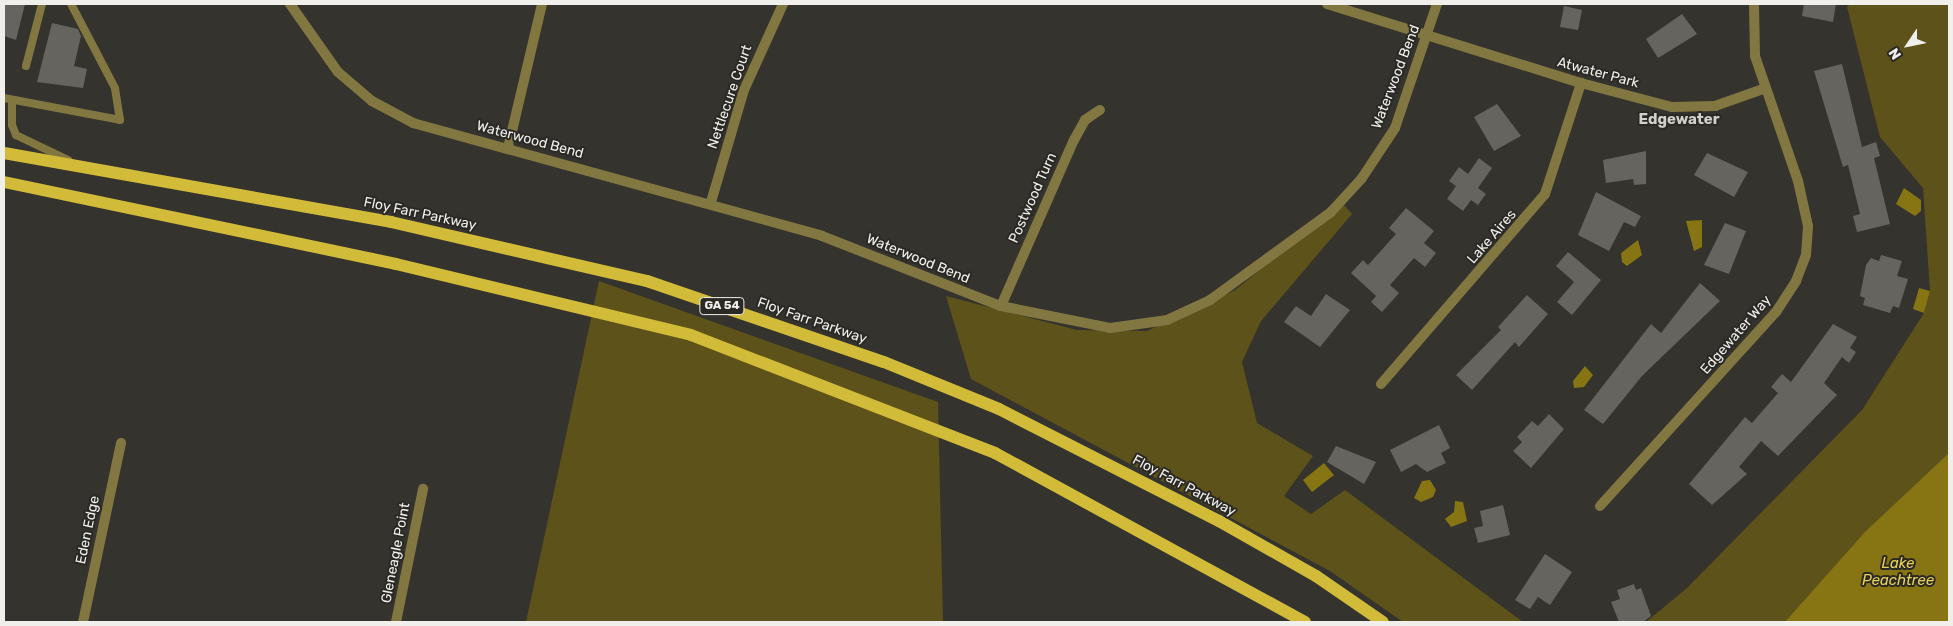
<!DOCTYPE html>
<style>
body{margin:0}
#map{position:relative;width:1953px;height:626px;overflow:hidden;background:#34332e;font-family:Rubik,sans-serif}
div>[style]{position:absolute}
.green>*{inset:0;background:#5d5219}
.water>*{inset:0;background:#867512}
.building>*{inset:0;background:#65645e}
.lane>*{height:8px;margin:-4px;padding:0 4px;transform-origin:4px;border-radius:4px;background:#827740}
.street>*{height:10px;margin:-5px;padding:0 5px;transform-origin:5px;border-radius:5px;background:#827740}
.primary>*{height:12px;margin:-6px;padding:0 6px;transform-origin:6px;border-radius:6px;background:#d2bb38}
span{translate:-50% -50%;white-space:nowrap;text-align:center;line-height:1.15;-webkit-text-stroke:4px #2a2924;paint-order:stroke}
.shield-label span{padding:1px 4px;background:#2a2924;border:1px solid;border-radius:4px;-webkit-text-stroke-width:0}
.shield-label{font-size:12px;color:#f0efec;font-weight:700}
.street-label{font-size:14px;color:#f0efec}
.neighbourhood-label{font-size:15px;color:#d1d0c9;font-weight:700}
.water-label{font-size:15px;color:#e8d159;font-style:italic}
.frame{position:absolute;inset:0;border:5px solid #f0efec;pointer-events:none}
.north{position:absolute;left:1883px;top:20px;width:50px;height:50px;-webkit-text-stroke:4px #2a2924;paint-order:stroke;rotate:236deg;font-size:14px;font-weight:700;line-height:20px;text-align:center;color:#f0efec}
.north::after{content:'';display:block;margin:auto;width:18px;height:22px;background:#f0efec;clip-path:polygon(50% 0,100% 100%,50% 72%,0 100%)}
</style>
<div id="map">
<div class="green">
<div style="clip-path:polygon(1850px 4px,1949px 4px,1949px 468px,1803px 622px,1646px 622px,1687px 588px,1862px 410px,1924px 313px,1930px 291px,1923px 188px,1880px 137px,1847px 7px)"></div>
<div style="clip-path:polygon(1343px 204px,1352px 214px,1261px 321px,1242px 362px,1257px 423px,1313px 456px,1284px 496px,1311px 514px,1345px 490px,1523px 622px,1403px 622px,1330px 571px,971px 379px,946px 296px,1077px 330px,1147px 331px,1235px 290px)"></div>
<div style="clip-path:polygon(599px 281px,938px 402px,943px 622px,526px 622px)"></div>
</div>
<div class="water">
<div style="clip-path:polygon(1904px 188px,1921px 200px,1921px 211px,1915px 216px,1896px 204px)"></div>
<div style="clip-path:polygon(1702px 220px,1702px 247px,1694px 251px,1686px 221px)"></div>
<div style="clip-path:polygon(1638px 240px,1642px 255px,1627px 266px,1622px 262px,1621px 253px)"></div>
<div style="clip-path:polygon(1919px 288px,1930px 291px,1924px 313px,1913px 309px)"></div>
<div style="clip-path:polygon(1585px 366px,1593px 375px,1584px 387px,1574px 388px,1573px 381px)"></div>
<div style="clip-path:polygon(1949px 453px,1949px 622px,1785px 622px,1865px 532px)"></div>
<div style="clip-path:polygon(1324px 463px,1334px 475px,1312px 492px,1303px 480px)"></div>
<div style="clip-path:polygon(1430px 480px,1436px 490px,1433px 497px,1421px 502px,1414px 498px,1422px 481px)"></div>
<div style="clip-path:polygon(1455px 501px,1463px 502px,1467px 521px,1451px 527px,1445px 519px,1454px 512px)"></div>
</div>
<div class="building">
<div style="clip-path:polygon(4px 4px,25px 4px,16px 40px,4px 36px)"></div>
<div style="clip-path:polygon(1804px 4px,1836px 4px,1833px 22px,1802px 16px)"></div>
<div style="clip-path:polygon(1564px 6px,1582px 10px,1578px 30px,1560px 27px)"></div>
<div style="clip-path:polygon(1682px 14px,1697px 34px,1658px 58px,1646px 39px)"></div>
<div style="clip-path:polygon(52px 23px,78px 29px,81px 36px,74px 66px,87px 69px,83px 88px,37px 82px)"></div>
<div style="clip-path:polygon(1842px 64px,1862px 147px,1876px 142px,1880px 156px,1874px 158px,1890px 224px,1857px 232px,1853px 216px,1860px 214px,1848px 165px,1843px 167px,1814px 71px)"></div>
<div style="clip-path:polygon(1497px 104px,1521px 136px,1494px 151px,1474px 117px)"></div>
<div style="clip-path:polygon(1646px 151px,1646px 184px,1634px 185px,1633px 179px,1606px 183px,1603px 160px)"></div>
<div style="clip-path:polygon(1707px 153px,1748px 172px,1734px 197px,1694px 175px)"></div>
<div style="clip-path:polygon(1479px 158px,1492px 168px,1478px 188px,1486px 194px,1478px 205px,1471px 200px,1463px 211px,1447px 199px,1456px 186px,1449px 181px,1459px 167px,1468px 174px)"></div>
<div style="clip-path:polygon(1596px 192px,1641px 216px,1635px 227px,1624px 222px,1609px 251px,1578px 235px)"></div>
<div style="clip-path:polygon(1406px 208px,1434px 231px,1424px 243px,1436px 253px,1425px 267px,1414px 258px,1390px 285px,1399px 293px,1382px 312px,1371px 302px,1376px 296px,1351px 273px,1363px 260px,1368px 265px,1396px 234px,1389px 228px)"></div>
<div style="clip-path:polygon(1725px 223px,1746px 231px,1729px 274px,1704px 265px)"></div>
<div style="clip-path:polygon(1568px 252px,1601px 280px,1572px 315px,1557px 302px,1574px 282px,1556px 266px)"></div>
<div style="clip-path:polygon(1881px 255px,1902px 261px,1897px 276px,1908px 279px,1899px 308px,1893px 306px,1890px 313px,1863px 305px,1865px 298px,1860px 296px,1866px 265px,1871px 258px,1879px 261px)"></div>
<div style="clip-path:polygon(1700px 283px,1720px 301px,1642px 376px,1603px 424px,1584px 410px,1651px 324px,1661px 333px)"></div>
<div style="clip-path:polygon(1326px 294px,1350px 310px,1320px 347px,1284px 322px,1296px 306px,1311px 316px)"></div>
<div style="clip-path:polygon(1527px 295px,1548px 314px,1519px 347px,1515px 342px,1472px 390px,1456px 375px,1501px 330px,1498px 327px)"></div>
<div style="clip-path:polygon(1833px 324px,1857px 337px,1850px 348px,1856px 352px,1849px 363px,1842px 357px,1824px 383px,1837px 395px,1778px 456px,1761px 441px,1739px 467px,1747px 474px,1712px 505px,1689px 484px,1745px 417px,1752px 423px,1778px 393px,1771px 387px,1782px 374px,1791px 382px)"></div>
<div style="clip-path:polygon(1549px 414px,1564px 429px,1531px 468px,1513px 451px,1522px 442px,1517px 437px,1532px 421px,1538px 426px)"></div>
<div style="clip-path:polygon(1439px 425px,1450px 448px,1441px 453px,1446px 463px,1427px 472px,1416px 464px,1401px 472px,1390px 450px)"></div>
<div style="clip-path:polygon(1336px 446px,1376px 462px,1364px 484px,1327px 462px)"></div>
<div style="clip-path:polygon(1503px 505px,1510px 535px,1478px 543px,1474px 528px,1483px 526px,1480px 511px)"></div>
<div style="clip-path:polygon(1545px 554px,1572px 572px,1550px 605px,1538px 597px,1530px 609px,1515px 600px)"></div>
<div style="clip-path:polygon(1634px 584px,1636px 590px,1641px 588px,1651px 616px,1643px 622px,1619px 622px,1611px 602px,1620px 599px,1617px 590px)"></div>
</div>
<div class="lane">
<div style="left:26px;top:66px;width:64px;rotate:-75.5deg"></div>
<div style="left:4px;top:98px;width:118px;rotate:10.7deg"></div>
<div style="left:120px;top:120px;width:32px;rotate:-99deg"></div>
<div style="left:115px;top:88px;width:95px;rotate:-117.6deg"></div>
<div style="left:12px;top:100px;width:25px;rotate:90deg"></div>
<div style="left:12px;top:125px;width:11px;rotate:68deg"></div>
<div style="left:16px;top:135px;width:58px;rotate:25.7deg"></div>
</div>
<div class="street">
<div style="left:290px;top:4px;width:83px;rotate:54.8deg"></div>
<div style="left:338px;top:72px;width:45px;rotate:40.5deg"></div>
<div style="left:372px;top:101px;width:47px;rotate:28.2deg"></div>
<div style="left:413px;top:123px;width:424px;rotate:15.4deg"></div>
<div style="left:822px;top:236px;width:192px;rotate:21.4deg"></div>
<div style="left:1001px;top:306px;width:111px;rotate:11.4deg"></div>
<div style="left:1110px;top:328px;width:58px;rotate:-8deg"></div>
<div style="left:1167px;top:320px;width:47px;rotate:-24.9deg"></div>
<div style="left:1210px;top:300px;width:150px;rotate:-36deg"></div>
<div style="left:1331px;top:212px;width:46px;rotate:-47.6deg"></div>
<div style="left:1362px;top:178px;width:60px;rotate:-56.6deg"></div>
<div style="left:1395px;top:128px;width:131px;rotate:-71.3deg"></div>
<div style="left:1327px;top:4px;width:266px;rotate:17.3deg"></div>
<div style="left:1581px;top:83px;width:94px;rotate:14.8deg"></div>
<div style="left:1672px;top:107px;width:43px;rotate:-1.3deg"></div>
<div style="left:1715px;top:106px;width:51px;rotate:-19.5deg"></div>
<div style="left:508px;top:148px;width:148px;rotate:-76.7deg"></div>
<div style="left:711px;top:202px;width:117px;rotate:-73.6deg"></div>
<div style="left:744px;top:90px;width:94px;rotate:-65.6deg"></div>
<div style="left:1001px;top:306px;width:181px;rotate:-66.3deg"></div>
<div style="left:1074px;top:140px;width:23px;rotate:-61deg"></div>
<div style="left:1085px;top:120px;width:18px;rotate:-34deg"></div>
<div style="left:1381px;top:384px;width:251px;rotate:-49.2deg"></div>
<div style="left:1545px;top:194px;width:117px;rotate:-72deg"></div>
<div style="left:1600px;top:506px;width:262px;rotate:-47.8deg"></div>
<div style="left:1776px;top:312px;width:37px;rotate:-57deg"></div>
<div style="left:1796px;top:281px;width:28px;rotate:-69deg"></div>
<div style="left:1806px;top:255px;width:29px;rotate:-86deg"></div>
<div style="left:1808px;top:226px;width:46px;rotate:-102.5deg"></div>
<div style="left:1798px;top:181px;width:132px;rotate:-109deg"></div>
<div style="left:1755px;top:56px;width:52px;rotate:-91.1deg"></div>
<div style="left:83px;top:622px;width:183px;rotate:-78deg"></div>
<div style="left:396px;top:622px;width:136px;rotate:-78.5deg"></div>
</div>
<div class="primary">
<div style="left:4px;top:153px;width:393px;rotate:10.1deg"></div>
<div style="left:391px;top:222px;width:263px;rotate:13deg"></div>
<div style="left:647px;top:281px;width:250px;rotate:18.9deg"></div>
<div style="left:884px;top:362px;width:124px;rotate:22.2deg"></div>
<div style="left:999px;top:409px;width:247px;rotate:27deg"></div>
<div style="left:1219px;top:521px;width:112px;rotate:29.6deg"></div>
<div style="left:1316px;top:576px;width:81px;rotate:34.5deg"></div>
<div style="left:4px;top:182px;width:400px;rotate:11.8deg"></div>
<div style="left:396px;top:264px;width:303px;rotate:13.5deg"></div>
<div style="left:691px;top:335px;width:326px;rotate:21.2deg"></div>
<div style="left:995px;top:453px;width:353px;rotate:28.6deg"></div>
</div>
<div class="shield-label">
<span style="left:722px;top:306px">GA 54</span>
</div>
<div class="street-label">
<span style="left:1598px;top:73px;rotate:15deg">Atwater Park</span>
<span style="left:1396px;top:77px;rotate:-69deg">Waterwood Bend</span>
<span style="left:730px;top:97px;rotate:-71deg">Nettlecure Court</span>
<span style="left:530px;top:140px;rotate:15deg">Waterwood Bend</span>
<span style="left:1033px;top:198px;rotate:-66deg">Postwood Turn</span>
<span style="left:420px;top:214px;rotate:12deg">Floy Farr Parkway</span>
<span style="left:1492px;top:237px;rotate:-49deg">Lake Aires</span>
<span style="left:918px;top:259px;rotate:22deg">Waterwood Bend</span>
<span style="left:812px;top:321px;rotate:19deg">Floy Farr Parkway</span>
<span style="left:1736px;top:335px;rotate:-49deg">Edgewater Way</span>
<span style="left:1184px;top:486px;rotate:28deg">Floy Farr Parkway</span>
<span style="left:88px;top:530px;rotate:-78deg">Eden Edge</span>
<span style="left:396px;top:553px;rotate:-79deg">Gleneagle Point</span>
</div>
<div class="neighbourhood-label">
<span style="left:1679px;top:120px">Edgewater</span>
</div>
<div class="water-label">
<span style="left:1898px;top:572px">Lake<br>Peachtree</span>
</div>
<div class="frame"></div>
<div class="north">N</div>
</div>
